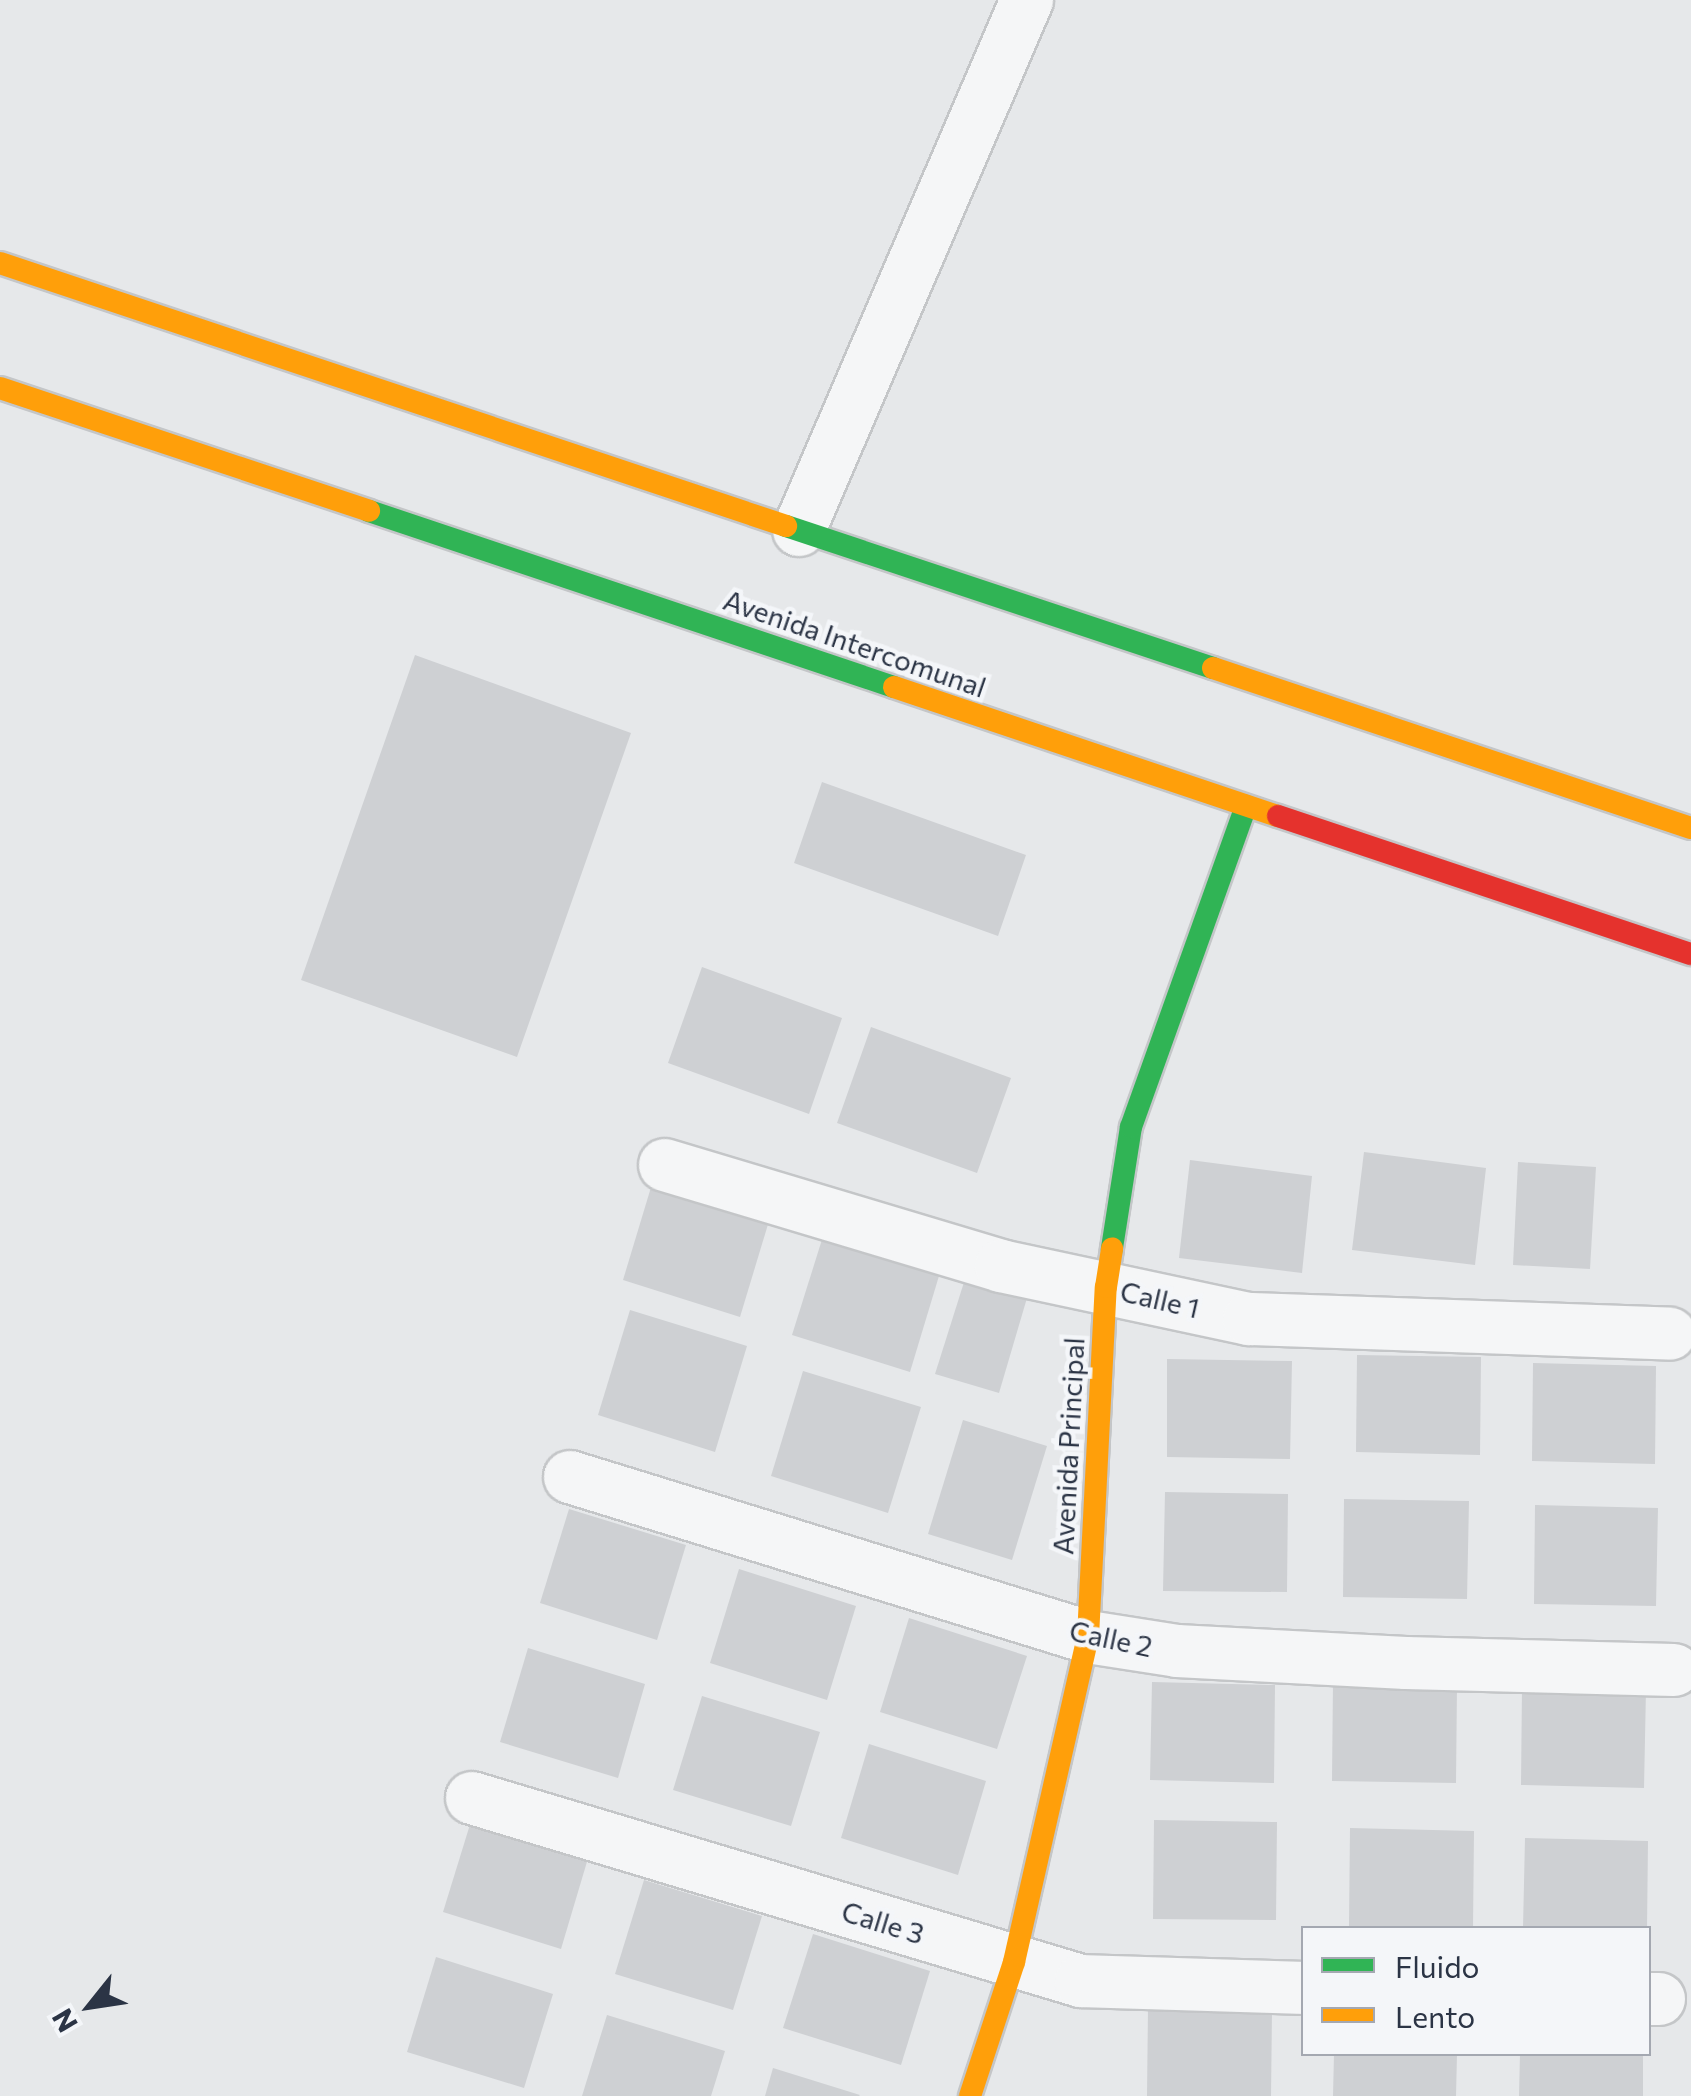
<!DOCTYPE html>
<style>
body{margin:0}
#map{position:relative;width:1691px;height:2096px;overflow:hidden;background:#e6e8ea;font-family:Commissioner,sans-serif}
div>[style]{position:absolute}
.building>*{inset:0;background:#ced0d3}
.roads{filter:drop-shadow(2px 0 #c4c6c8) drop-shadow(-2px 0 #c4c6c8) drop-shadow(0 2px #c4c6c8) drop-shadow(0 -2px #c4c6c8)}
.street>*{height:52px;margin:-26px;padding:0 26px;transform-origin:26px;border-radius:26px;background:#f5f6f7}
.fast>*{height:22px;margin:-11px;padding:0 11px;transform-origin:11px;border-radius:11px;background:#30b455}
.slow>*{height:22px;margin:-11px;padding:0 11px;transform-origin:11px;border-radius:11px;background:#ff9f0a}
.jam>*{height:22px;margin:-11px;padding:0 11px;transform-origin:11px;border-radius:11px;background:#e5322d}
span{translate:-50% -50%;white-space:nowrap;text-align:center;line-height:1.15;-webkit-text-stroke:9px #f4f6f9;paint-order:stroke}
.street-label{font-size:28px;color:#2b3445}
.legend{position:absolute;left:1301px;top:1926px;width:350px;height:130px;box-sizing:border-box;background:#f4f6f9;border:2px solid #a4a8b1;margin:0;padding:12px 18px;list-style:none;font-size:30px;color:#2b3445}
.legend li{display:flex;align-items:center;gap:20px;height:50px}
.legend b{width:50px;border:2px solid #a4a8b1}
.north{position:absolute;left:40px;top:1956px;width:100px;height:100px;-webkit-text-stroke:8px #f4f6f9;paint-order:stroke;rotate:240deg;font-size:28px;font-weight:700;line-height:40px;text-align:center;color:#2b3445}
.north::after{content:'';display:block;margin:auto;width:35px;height:45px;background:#2b3445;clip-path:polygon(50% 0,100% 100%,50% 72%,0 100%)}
</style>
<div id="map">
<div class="building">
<div style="clip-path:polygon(415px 655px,631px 733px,517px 1057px,301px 980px)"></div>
<div style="clip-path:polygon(822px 782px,1026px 855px,998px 936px,794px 863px)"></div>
<div style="clip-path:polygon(702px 967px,842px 1018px,809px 1114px,668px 1063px)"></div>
<div style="clip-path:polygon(871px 1027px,1011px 1078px,977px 1173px,837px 1123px)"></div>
<div style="clip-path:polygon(1364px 1152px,1486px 1168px,1475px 1265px,1352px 1250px)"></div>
<div style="clip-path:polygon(1190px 1160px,1312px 1176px,1302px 1273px,1179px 1258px)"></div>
<div style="clip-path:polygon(1518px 1162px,1596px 1167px,1590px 1269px,1513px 1265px)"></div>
<div style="clip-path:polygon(655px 1174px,772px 1211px,740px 1317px,623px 1280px)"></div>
<div style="clip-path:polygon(825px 1230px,942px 1266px,910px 1372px,792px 1335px)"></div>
<div style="clip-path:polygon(965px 1279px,1027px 1298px,999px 1393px,935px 1374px)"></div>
<div style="clip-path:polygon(630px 1310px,747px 1346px,715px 1452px,598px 1415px)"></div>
<div style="clip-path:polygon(1357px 1355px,1481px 1357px,1480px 1455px,1356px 1452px)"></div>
<div style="clip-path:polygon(1167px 1359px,1292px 1361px,1290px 1459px,1167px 1457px)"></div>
<div style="clip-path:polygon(1533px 1363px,1656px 1366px,1655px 1464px,1532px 1461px)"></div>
<div style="clip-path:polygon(803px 1371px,921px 1407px,888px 1513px,771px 1476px)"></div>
<div style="clip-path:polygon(963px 1420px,1047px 1446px,1012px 1560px,928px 1534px)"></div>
<div style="clip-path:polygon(1165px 1492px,1288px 1494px,1287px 1592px,1163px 1591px)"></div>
<div style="clip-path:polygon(1344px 1499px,1469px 1501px,1467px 1599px,1343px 1597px)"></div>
<div style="clip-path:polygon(1535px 1505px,1658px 1508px,1656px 1606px,1534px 1604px)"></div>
<div style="clip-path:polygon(569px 1509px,686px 1545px,657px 1640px,540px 1603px)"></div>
<div style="clip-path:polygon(739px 1569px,856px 1606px,827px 1700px,710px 1663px)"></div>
<div style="clip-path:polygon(909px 1618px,1027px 1656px,997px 1749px,880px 1712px)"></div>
<div style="clip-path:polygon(528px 1648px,645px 1684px,618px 1778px,500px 1742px)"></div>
<div style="clip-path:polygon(1152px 1682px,1275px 1685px,1274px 1783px,1150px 1780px)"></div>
<div style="clip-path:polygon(1333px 1682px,1457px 1685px,1456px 1783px,1332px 1781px)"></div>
<div style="clip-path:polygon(1522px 1687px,1646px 1689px,1644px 1788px,1521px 1785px)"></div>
<div style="clip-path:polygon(702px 1696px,820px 1732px,791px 1826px,673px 1790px)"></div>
<div style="clip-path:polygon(869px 1744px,986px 1781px,958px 1875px,841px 1838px)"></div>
<div style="clip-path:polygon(472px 1818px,589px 1855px,561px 1949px,443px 1912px)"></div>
<div style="clip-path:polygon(1154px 1820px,1277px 1822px,1276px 1920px,1153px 1919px)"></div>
<div style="clip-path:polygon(1350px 1828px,1474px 1831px,1473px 1928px,1349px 1926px)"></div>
<div style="clip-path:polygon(1525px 1838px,1648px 1841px,1647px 1928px,1523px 1928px)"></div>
<div style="clip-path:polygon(644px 1880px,762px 1916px,733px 2010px,615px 1974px)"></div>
<div style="clip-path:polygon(813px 1934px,930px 1971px,901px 2065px,783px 2028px)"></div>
<div style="clip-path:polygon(436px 1957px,553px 1994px,524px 2088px,407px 2052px)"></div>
<div style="clip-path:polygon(1148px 2008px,1272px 2011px,1271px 2096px,1147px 2096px)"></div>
<div style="clip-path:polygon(607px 2015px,725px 2051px,711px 2096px,582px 2096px)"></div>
<div style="clip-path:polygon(1334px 2054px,1457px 2054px,1456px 2096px,1333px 2096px)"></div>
<div style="clip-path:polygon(1520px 2054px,1643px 2054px,1643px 2096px,1519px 2096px)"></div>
<div style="clip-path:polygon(773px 2068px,860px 2095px,859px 2096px,765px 2096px)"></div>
</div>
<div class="roads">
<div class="street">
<div style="left:799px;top:530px;width:577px;rotate:-66.72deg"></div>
<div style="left:665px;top:1165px;width:351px;rotate:16.7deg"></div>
<div style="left:1001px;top:1266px;width:254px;rotate:12.1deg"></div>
<div style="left:1249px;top:1319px;width:421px;rotate:2deg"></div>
<div style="left:570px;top:1477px;width:542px;rotate:17.16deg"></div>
<div style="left:1088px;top:1637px;width:90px;rotate:8.9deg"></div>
<div style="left:1177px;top:1651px;width:229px;rotate:3deg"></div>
<div style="left:1406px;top:1663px;width:268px;rotate:1.5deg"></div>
<div style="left:472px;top:1798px;width:636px;rotate:16.73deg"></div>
<div style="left:1081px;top:1981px;width:223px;rotate:1.8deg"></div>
<div style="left:1648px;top:1999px;width:11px"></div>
</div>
<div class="fast">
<div style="left:369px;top:511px;width:554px;rotate:18.53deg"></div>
<div style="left:786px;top:526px;width:450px;rotate:18.4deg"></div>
<div style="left:1112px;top:1248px;width:122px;rotate:-81.1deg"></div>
<div style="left:1131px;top:1127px;width:341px;rotate:-70.3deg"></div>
</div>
<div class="slow">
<div style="left:0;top:263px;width:829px;rotate:18.5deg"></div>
<div style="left:0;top:388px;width:389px;rotate:18.4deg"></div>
<div style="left:1213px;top:668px;width:504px;rotate:18.51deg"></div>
<div style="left:894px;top:687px;width:405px;rotate:18.6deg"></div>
<div style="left:970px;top:2096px;width:141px;rotate:-71.8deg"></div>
<div style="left:1014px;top:1962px;width:333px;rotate:-77.2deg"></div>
<div style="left:1088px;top:1637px;width:350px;rotate:-87.1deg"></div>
<div style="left:1106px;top:1287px;width:39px;rotate:-81deg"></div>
</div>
<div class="jam">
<div style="left:1278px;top:816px;width:435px;rotate:18.5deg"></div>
</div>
</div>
<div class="street-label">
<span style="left:855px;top:643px;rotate:19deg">Avenida Intercomunal</span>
<span style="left:1160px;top:1299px;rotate:13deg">Calle 1</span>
<span style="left:1068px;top:1446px;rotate:-87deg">Avenida Principal</span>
<span style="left:1111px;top:1638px;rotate:12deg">Calle 2</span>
<span style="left:883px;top:1922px;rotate:17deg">Calle 3</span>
</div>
<ul class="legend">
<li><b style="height:12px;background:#30b455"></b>Fluido</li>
<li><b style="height:12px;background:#ff9f0a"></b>Lento</li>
</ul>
<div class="north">N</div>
</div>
